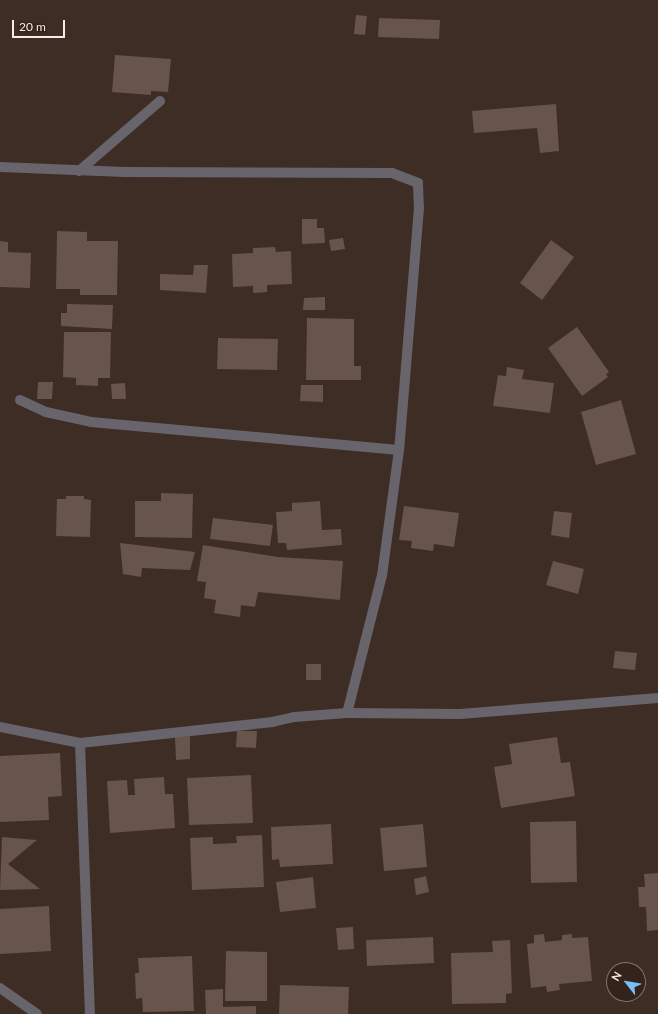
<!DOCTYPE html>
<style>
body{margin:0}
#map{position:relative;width:658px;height:1014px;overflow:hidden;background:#3e2d24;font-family:Lato,sans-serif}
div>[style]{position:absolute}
.building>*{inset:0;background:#67544a}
.service>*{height:10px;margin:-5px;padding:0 5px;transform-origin:5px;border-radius:5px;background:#68646c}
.minor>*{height:10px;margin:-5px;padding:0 5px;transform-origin:5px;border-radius:5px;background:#68646c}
span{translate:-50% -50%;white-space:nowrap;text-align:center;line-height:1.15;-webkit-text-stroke:3.5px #34231a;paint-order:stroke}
.north{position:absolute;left:606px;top:962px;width:40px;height:40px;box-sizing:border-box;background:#34231a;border:1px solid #82736b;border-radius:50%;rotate:301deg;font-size:11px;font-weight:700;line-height:16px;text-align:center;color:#f7ebe5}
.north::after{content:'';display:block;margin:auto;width:14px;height:18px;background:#75c0f6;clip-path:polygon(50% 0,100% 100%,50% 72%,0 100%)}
.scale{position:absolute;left:12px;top:20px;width:53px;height:18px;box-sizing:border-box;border:2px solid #f7ebe5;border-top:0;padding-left:5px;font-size:12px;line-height:14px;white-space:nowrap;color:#f7ebe5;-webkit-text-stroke:3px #34231a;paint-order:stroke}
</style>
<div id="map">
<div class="building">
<div style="clip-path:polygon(356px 15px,367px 16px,365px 35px,354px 34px)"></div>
<div style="clip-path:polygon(379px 18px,440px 20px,439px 39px,378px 37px)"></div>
<div style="clip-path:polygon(115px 55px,171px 59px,168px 92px,151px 91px,151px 95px,112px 92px)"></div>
<div style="clip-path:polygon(556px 104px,559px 151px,540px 153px,537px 128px,474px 133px,472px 111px)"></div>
<div style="clip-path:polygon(302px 219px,317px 219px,317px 228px,324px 228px,325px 243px,302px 244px)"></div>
<div style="clip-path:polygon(57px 231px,87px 232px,87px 241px,118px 241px,117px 295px,80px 295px,80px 289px,56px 289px)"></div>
<div style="clip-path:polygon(343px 238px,345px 249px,331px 251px,329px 240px)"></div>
<div style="clip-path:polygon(551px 240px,574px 257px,542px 300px,520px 283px)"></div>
<div style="clip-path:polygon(0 241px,8px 242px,8px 252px,31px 253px,30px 288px,0 287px)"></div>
<div style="clip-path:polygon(275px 247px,276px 252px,291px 251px,292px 284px,267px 285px,267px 292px,253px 293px,253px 286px,233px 287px,232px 254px,253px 253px,253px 248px)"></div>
<div style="clip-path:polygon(194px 265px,208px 265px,206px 293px,160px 290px,160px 274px,193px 275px)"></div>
<div style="clip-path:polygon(325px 297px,325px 310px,303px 310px,304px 298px)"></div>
<div style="clip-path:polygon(67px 304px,113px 305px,112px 329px,61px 326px,61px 313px,67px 313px)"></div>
<div style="clip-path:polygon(307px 318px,354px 319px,354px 366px,361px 366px,361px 380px,306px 380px)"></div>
<div style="clip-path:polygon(577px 327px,609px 372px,606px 374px,608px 377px,582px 396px,548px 348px)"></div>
<div style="clip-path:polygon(64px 332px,111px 332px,110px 378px,98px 378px,98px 386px,76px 385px,76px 378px,63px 377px)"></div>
<div style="clip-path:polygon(218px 338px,278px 339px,277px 370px,217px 369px)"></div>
<div style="clip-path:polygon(507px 367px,524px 370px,522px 379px,554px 383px,550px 413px,493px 406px,498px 375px,506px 376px)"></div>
<div style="clip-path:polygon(38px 382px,53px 382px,52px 399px,37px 399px)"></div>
<div style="clip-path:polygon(125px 383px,126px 399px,112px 399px,111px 384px)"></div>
<div style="clip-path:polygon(301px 385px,323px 385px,323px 402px,300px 401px)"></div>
<div style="clip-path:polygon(621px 400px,636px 454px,596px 465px,581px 412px)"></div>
<div style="clip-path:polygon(161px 493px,193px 494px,192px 538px,135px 537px,135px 501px,161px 501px)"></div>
<div style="clip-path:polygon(66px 496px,84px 496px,84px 499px,91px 500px,90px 537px,56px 536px,57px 499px,66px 499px)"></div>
<div style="clip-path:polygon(320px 501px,322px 530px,341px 529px,342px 545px,287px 550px,286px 543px,278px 543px,276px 512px,292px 511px,292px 503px)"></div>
<div style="clip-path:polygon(404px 506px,459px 513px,454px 547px,434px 544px,433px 551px,411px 548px,412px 541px,399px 540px)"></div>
<div style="clip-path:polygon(554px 511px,572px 513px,569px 538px,551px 535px)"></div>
<div style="clip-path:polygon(213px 518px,273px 525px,270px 546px,210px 539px)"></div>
<div style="clip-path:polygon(120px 543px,195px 552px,190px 570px,142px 568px,141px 577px,123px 574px)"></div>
<div style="clip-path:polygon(203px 545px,278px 557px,343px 561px,340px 600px,258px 592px,255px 607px,241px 605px,240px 617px,214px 613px,216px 600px,204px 598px,206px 582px,197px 581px)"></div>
<div style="clip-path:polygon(553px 561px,584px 569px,578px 594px,546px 585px)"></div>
<div style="clip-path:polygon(615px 651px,637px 653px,635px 670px,613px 668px)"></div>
<div style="clip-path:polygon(306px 664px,321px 664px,321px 680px,306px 680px)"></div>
<div style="clip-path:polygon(237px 731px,257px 731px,256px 748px,236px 747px)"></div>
<div style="clip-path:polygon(190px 736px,190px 759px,176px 760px,175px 737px)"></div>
<div style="clip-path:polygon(557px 737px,561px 763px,570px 762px,575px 796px,501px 808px,494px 767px,512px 764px,509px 744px)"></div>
<div style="clip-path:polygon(60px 753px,62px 796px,48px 797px,49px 820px,0 822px,0 756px)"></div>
<div style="clip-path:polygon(251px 775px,253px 823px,189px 825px,187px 778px)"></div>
<div style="clip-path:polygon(164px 777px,165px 794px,173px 794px,175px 828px,110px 833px,107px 781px,127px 780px,128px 795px,135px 795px,134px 779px)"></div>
<div style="clip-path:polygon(576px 821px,577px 882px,531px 883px,530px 822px)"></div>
<div style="clip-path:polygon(331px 824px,333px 864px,280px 867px,279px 859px,272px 860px,271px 827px)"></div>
<div style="clip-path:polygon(423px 824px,427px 867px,384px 871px,380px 828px)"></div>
<div style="clip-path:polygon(262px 835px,264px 887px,192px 890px,190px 838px,213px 837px,213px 844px,237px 843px,236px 836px)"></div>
<div style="clip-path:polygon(2px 837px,37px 840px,8px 864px,40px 889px,0 890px)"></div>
<div style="clip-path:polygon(658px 873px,658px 930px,647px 931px,646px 907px,639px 907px,638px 887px,645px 887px,644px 874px)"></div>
<div style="clip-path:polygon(426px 876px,429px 892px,416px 895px,414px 879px)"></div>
<div style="clip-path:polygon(313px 877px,316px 908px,280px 912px,276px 882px)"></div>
<div style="clip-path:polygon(49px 906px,51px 951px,0 954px,0 909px)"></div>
<div style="clip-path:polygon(353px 927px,354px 949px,338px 950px,336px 928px)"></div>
<div style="clip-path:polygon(544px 934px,545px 942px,562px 940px,562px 935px,572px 934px,572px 938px,588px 937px,592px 981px,559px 984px,560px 990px,547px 992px,546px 986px,531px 988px,527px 944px,534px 943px,534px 935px)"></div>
<div style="clip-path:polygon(433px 937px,434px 963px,367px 966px,366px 940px)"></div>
<div style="clip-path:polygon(510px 940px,512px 993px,506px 994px,506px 1003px,452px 1004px,451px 953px,493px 952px,492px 941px)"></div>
<div style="clip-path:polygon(226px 951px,267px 952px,267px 1001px,225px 1001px)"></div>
<div style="clip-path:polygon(192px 956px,194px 1011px,143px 1012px,142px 998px,136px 999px,135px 973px,139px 973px,138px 958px)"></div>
<div style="clip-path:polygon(280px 985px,349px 987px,348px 1014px,279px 1014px)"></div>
<div style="clip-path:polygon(223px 989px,223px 1007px,256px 1006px,256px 1014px,206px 1014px,205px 990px)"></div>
</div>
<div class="service">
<div style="left:79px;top:171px;width:107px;rotate:-40.8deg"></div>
</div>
<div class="minor">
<div style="left:0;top:167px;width:125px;rotate:2.3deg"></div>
<div style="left:125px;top:172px;width:267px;rotate:0.2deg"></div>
<div style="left:392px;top:173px;width:28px;rotate:21deg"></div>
<div style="left:418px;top:183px;width:25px;rotate:88deg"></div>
<div style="left:419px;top:208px;width:243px;rotate:94.7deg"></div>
<div style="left:399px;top:450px;width:126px;rotate:97.7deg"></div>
<div style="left:382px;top:575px;width:142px;rotate:104.2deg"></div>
<div style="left:347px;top:713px;width:53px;rotate:175.7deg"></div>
<div style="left:294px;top:717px;width:22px;rotate:167deg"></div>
<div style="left:273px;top:722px;width:194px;rotate:173.8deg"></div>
<div style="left:80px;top:743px;width:82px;rotate:-168.7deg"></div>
<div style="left:20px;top:400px;width:29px;rotate:25deg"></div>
<div style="left:46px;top:412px;width:46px;rotate:12.5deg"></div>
<div style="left:91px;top:422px;width:309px;rotate:5.2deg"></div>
<div style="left:347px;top:713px;width:113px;rotate:0.5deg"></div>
<div style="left:460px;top:714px;width:199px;rotate:-4.6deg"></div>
<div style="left:80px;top:743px;width:271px;rotate:87.9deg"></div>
<div style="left:0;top:988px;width:45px;rotate:35.1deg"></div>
</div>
<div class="north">N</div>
<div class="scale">20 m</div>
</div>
